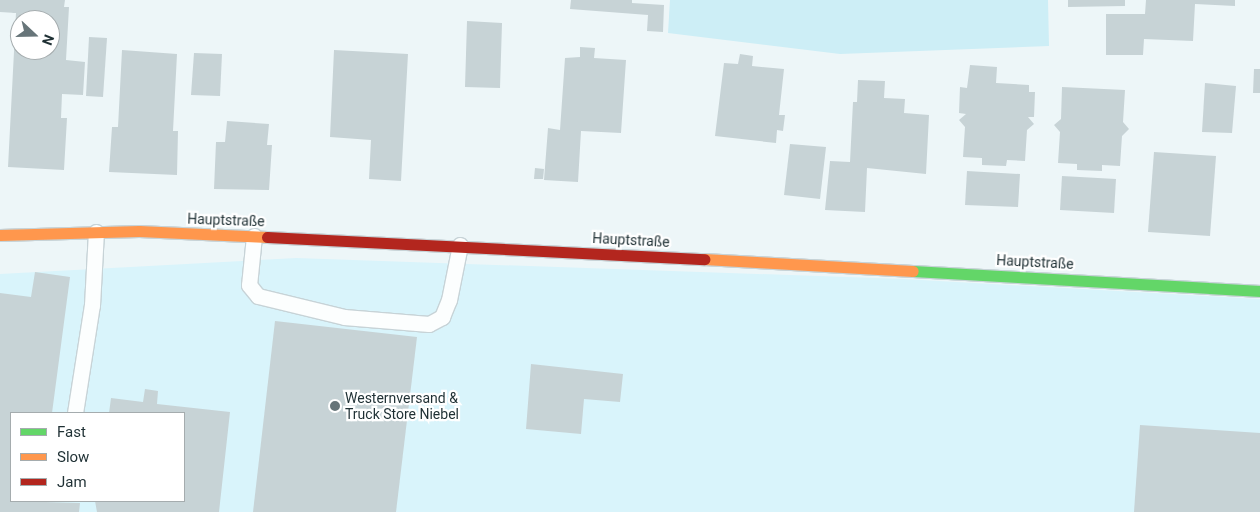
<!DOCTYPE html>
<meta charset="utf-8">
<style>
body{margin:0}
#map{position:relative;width:1260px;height:512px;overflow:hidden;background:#edf6f8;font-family:Roboto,sans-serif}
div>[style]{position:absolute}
.built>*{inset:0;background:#d9f4fb}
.green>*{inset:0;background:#cdeef6}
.building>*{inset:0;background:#c7d3d6}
.roads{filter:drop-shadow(1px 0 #c7d3d7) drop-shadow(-1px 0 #c7d3d7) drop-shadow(0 1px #c7d3d7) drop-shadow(0 -1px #c7d3d7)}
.lane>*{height:15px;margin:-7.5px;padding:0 7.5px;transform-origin:7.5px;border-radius:7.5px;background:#fcfefe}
.fast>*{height:11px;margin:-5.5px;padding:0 5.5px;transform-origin:5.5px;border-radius:5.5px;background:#63d668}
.slow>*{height:11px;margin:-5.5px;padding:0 5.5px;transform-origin:5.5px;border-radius:5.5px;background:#ff974d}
.jam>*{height:11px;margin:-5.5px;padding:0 5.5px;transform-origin:5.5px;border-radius:5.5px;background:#b3261e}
.dots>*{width:14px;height:14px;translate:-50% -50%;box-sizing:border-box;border:2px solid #fff;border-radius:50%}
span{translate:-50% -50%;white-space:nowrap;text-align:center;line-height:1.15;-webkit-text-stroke:4.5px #fff;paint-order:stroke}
.street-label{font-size:14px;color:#1f3034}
.poi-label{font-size:14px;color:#1f3034}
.left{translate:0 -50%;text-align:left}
.legend{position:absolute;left:10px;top:412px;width:175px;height:90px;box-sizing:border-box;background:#fff;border:1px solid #a5acae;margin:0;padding:6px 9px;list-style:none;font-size:15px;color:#1f3034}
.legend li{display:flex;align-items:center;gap:10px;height:25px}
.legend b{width:25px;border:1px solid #a5acae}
.north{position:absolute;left:10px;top:10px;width:50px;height:50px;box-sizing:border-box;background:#fff;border:1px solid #a5acae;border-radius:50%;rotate:111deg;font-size:14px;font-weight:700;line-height:20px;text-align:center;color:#1f3034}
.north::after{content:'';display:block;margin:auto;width:18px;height:22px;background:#677579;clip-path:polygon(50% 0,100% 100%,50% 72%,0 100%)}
</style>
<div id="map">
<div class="built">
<div style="clip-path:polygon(evenodd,296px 258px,904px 279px,1260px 299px,1260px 512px,0 512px,0 274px,296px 258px,11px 413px,184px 413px,184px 501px,11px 501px,11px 413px)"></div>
</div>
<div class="green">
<div style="clip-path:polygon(670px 0,1048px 0,1049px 46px,840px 54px,668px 33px)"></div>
</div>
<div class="building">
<div style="clip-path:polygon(evenodd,0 0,65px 0,64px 7px,69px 7px,66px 60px,85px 62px,83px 95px,62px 94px,61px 118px,67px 118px,64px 170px,8px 167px,16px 13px,0 12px,0 0,20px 20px,50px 20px,50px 50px,20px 50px,20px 20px)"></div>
<div style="clip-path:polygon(571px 0,632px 0,632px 3px,664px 5px,663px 32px,647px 31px,648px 15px,570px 9px)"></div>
<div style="clip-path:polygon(1068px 0,1125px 0,1125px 6px,1068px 7px)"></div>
<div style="clip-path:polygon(1146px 0,1235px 0,1235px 6px,1195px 4px,1193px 41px,1144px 39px,1143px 55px,1106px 55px,1106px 14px,1145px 14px)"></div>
<div style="clip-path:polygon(467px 21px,502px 23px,500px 88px,465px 87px)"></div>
<div style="clip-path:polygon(89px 37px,107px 38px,103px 97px,86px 96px)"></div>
<div style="clip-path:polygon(580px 47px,595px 48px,594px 58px,626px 60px,621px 133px,581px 131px,578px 182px,544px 180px,548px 128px,560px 130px,565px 58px,580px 57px)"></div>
<div style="clip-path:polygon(122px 50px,177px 54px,173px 131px,178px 131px,177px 175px,109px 172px,112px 127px,118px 127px)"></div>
<div style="clip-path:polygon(334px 50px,408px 54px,401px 181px,369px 179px,371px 140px,330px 137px)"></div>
<div style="clip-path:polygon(194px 53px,222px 54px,220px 96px,191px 95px)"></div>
<div style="clip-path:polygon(740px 54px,753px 56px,752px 66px,784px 69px,779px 115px,785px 115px,783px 131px,777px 130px,776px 143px,715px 136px,724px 63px,738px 64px)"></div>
<div style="clip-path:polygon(970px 65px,997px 67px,996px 83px,1029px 85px,1029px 92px,1035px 92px,1034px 117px,1028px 117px,1034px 124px,1027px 130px,1025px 161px,1007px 160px,1006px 166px,982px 165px,982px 158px,963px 157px,965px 127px,959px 120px,966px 114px,959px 113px,960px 87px,967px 88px)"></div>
<div style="clip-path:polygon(1254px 69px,1260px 69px,1260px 93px,1253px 93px)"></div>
<div style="clip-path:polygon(858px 80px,885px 81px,884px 98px,905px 99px,904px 113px,929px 115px,926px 174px,867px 168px,865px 212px,825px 210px,830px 161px,850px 162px,853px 102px,857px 102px)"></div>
<div style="clip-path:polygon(1205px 83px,1236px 86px,1232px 133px,1202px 132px)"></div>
<div style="clip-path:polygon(1062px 87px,1125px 90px,1123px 122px,1129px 129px,1122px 136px,1120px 166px,1102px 165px,1102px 171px,1077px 170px,1077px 164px,1058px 163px,1060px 132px,1054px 125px,1061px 119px)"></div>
<div style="clip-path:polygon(227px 121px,269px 124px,267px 145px,272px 145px,269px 190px,214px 189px,216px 142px,225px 142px)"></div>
<div style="clip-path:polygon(790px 144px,826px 147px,820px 199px,784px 195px)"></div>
<div style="clip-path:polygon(1154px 152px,1216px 156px,1210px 236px,1148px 232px)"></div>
<div style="clip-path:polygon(535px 168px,544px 169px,543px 179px,534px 179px)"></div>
<div style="clip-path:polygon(967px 171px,1020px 174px,1018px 207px,965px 205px)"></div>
<div style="clip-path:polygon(1062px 176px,1116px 179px,1114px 213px,1060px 210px)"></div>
<div style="clip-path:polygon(35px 272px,70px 277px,52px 413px,11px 413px,11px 501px,80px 503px,79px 512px,0 512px,0 293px,31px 297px)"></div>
<div style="clip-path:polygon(275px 321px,417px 337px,396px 512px,253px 512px)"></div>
<div style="clip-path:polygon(531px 364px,623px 374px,620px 402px,584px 399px,581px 434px,526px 429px)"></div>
<div style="clip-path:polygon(145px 389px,158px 391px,157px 404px,230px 412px,219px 512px,97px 512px,95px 501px,184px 501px,184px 413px,109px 413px,111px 398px,143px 402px)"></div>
<div style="clip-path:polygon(1140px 425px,1260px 433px,1260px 512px,1134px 512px)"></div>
</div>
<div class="roads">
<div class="lane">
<div style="left:254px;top:236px;width:49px;rotate:95.8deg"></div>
<div style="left:249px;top:285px;width:14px;rotate:51deg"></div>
<div style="left:258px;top:296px;width:89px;rotate:13.7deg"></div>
<div style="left:344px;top:317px;width:85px;rotate:4.7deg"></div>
<div style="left:429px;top:324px;width:15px;rotate:-28deg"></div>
<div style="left:442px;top:317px;width:18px;rotate:-68deg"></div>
<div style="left:449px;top:300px;width:56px;rotate:-78.7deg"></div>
<div style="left:75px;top:413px;width:109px;rotate:-81.1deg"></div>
<div style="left:92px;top:305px;width:73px;rotate:-86.9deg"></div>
</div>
<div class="fast">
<div style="left:913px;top:271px;width:348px;rotate:3.3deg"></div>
</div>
<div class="slow">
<div style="left:0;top:235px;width:139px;rotate:-1.6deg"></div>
<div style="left:139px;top:231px;width:128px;rotate:2.7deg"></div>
<div style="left:704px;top:259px;width:209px;rotate:3.3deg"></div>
</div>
<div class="jam">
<div style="left:267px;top:237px;width:438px;rotate:2.9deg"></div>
</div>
</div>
<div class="dots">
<div style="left:335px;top:406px;background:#677579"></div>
</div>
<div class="street-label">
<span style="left:226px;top:220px;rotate:2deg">Hauptstraße</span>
<span style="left:631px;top:240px;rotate:3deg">Hauptstraße</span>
<span style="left:1035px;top:262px;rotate:3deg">Hauptstraße</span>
</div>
<div class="poi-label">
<span class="left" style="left:345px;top:406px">Westernversand &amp;<br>Truck Store Niebel</span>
</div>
<ul class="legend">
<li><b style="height:6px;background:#63d668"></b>Fast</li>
<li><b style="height:6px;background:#ff974d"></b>Slow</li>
<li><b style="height:6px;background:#b3261e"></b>Jam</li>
</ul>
<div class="north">N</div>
</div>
